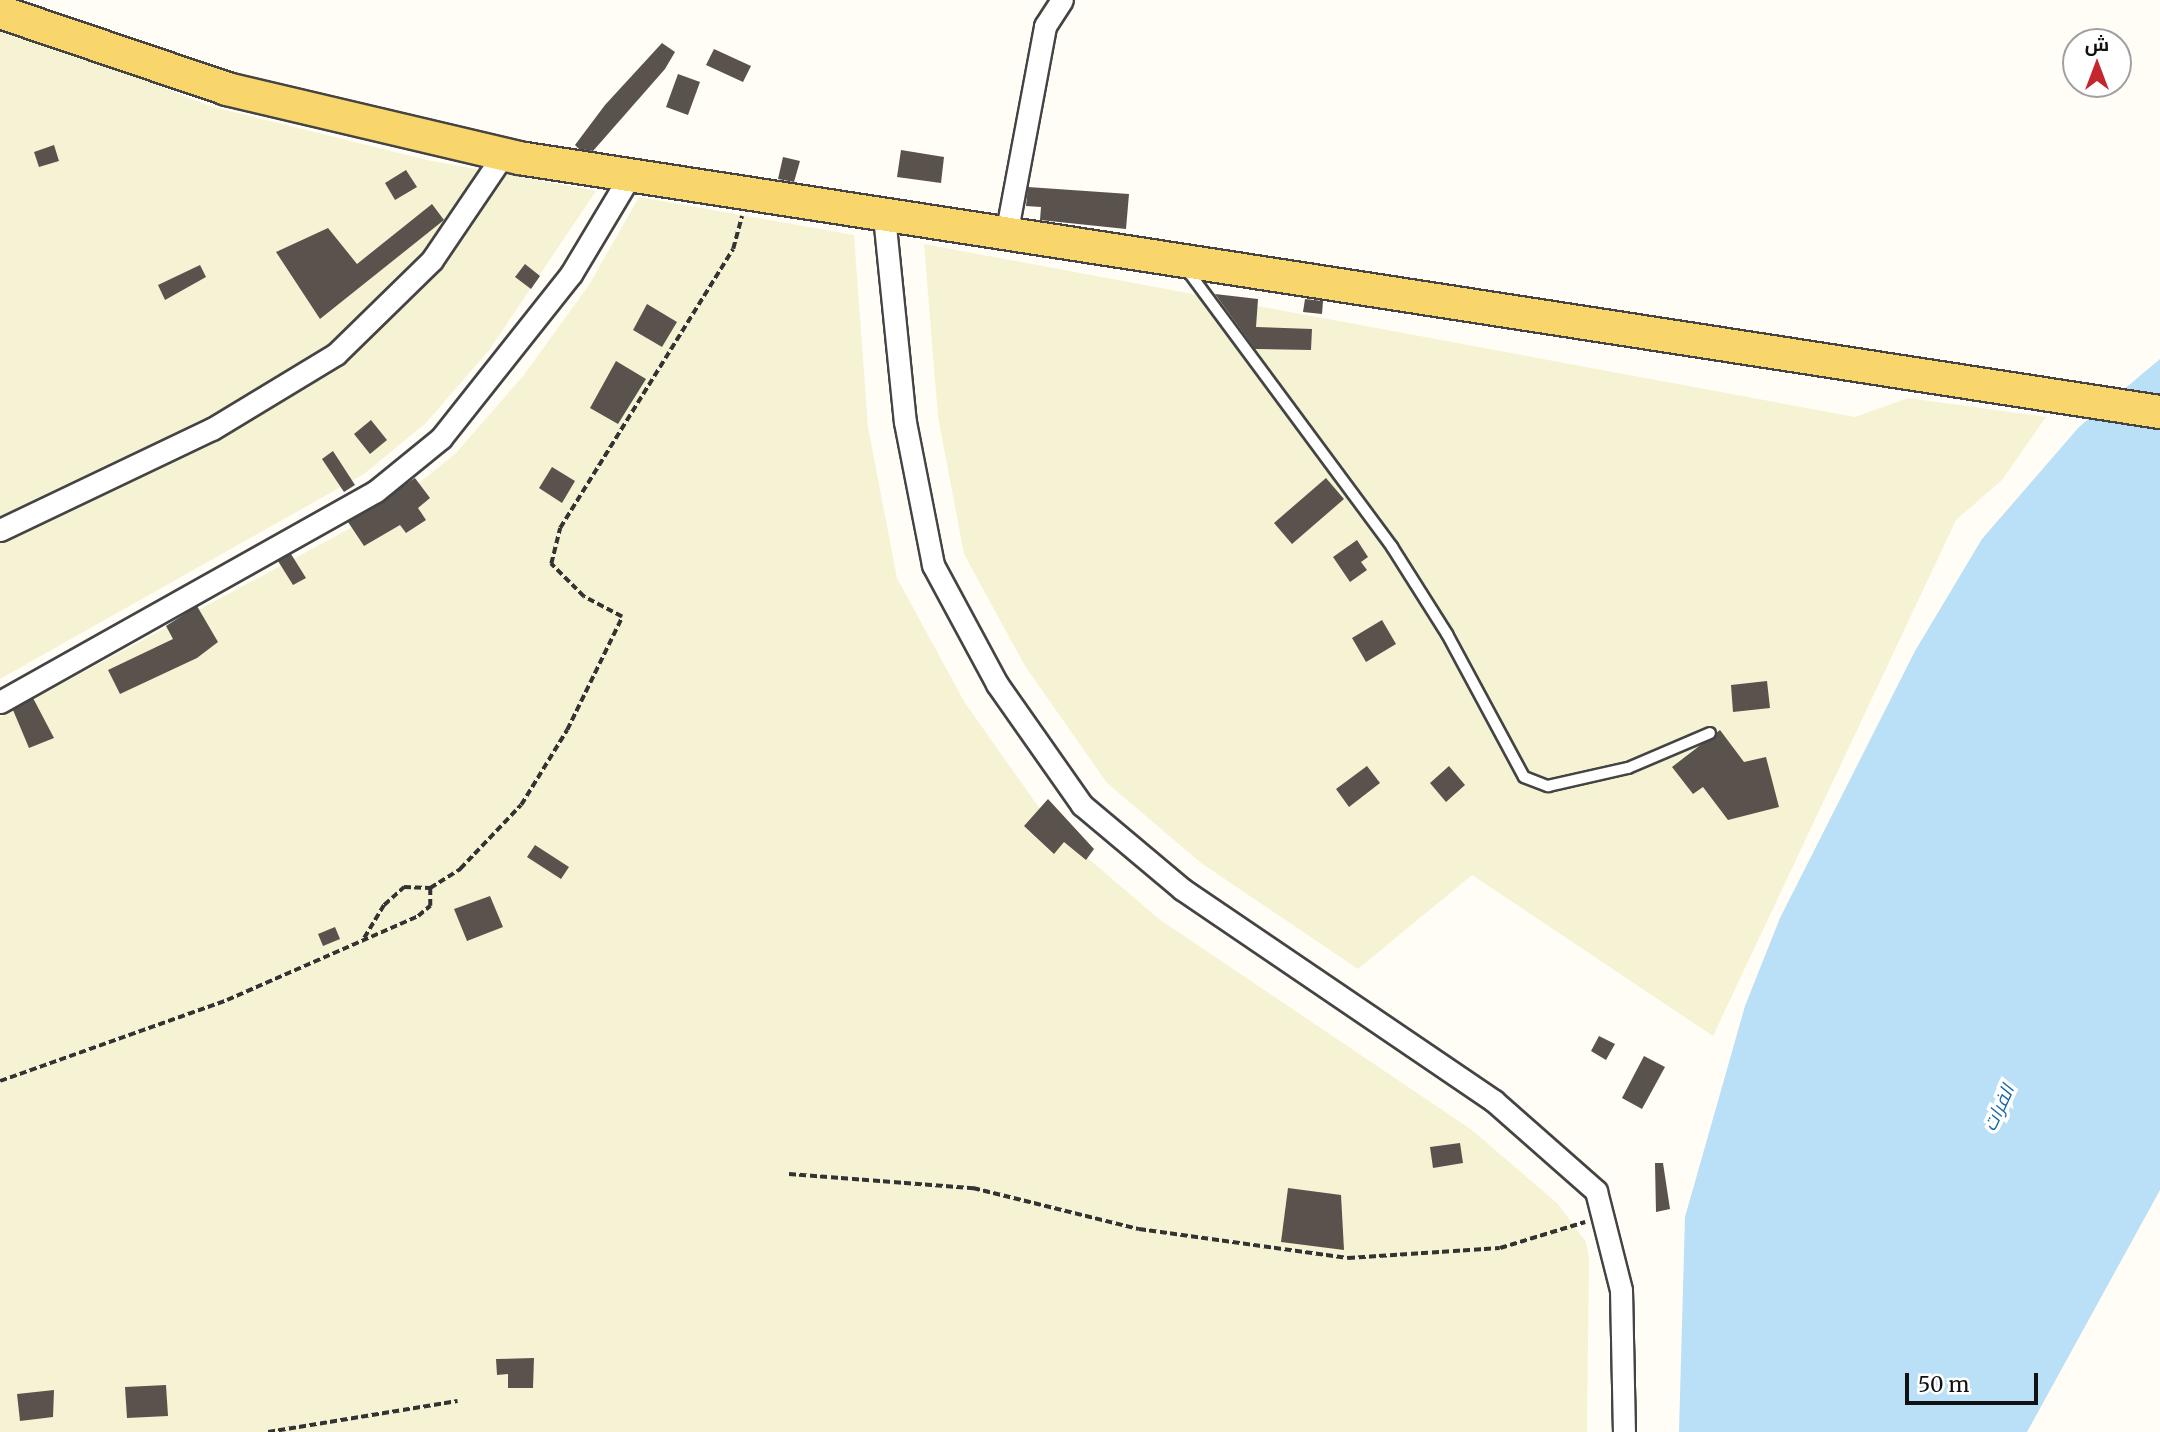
<!DOCTYPE html>
<meta charset="utf-8">
<style>
body{margin:0}
#map{position:relative;width:2160px;height:1432px;overflow:hidden;background:#fffdf5;font-family:Merriweather,Cairo,serif}
div>[style]{position:absolute}
.farmland>*{inset:0;background:#f6f3d4}
.water>*{inset:0;background:#b9e0f7}
.building>*{inset:0;background:#5a524d}
.path>*{height:3.5px;margin-top:-1.75px;transform-origin:0;background:repeating-linear-gradient(90deg,#333 0 7px,transparent 0 10.5px)}
.roads{filter:drop-shadow(2px 0 #444) drop-shadow(-2px 0 #444) drop-shadow(0 2px #444) drop-shadow(0 -2px #444)}
.service>*{height:10px;margin:-5px;padding:0 5px;transform-origin:5px;border-radius:5px;background:#fff}
.minor>*{height:21px;margin:-10.5px;padding:0 10.5px;transform-origin:10.5px;border-radius:10.5px;background:#fff}
.primary>*{height:32px;margin:-16px;padding:0 16px;transform-origin:16px;border-radius:16px;background:#f9d66b}
span{translate:-50% -50%;white-space:nowrap;text-align:center;line-height:1.15;-webkit-text-stroke:7px #fff;paint-order:stroke}
.water-label{font-size:19px;color:#1768a6;font-style:italic}
.north{position:absolute;left:2062px;top:28px;width:70px;height:70px;box-sizing:border-box;background:#fff;border:2px solid #a0a0a0;border-radius:50%;rotate:0deg;font-size:19px;font-weight:700;line-height:28px;text-align:center;color:#111}
.north::after{content:'';display:block;margin:auto;width:24px;height:32px;background:#c4262e;clip-path:polygon(50% 0,100% 100%,50% 72%,0 100%)}
.scale{position:absolute;left:1905px;top:1373px;width:133px;height:32px;box-sizing:border-box;border:4px solid #111;border-top:0;padding-left:9px;font-size:21px;line-height:24px;white-space:nowrap;color:#111;-webkit-text-stroke:5px #fff;paint-order:stroke}
</style>
<div id="map">
<div class="farmland">
<div style="clip-path:polygon(0 23px,210px 106px,427px 160px,596px 191px,490px 349px,426px 423px,364px 474px,0 679px)"></div>
<div style="clip-path:polygon(639px 197px,854px 235px,868px 427px,897px 578px,965px 703px,1055px 830px,1159px 919px,1472px 1130px,1558px 1204px,1586px 1242px,1589px 1257px,1587px 1432px,0 1432px,0 717px,388px 508px,456px 453px,523px 376px,589px 285px)"></div>
<div style="clip-path:polygon(924px 244px,1855px 417px,1908px 398px,2046px 417px,2002px 480px,1956px 520px,1713px 1036px,1472px 875px,1358px 969px,1201px 863px,1107px 783px,1025px 666px,964px 554px,938px 417px)"></div>
</div>
<div class="water">
<div style="clip-path:polygon(2160px 359px,2160px 1190px,2027px 1432px,1679px 1432px,1685px 1217px,1745px 1006px,1780px 918px,1915px 651px,1982px 539px,2079px 427px)"></div>
</div>
<div class="building">
<div style="clip-path:polygon(662px 43px,675px 52px,665px 69px,593px 151px,579px 149px,575px 145px,605px 105px)"></div>
<div style="clip-path:polygon(714px 49px,751px 66px,743px 82px,706px 65px)"></div>
<div style="clip-path:polygon(678px 74px,700px 82px,688px 115px,666px 107px)"></div>
<div style="clip-path:polygon(54px 145px,59px 161px,39px 167px,34px 152px)"></div>
<div style="clip-path:polygon(901px 150px,944px 157px,941px 183px,897px 177px)"></div>
<div style="clip-path:polygon(783px 157px,800px 161px,794px 182px,778px 179px)"></div>
<div style="clip-path:polygon(406px 170px,417px 187px,395px 200px,385px 183px)"></div>
<div style="clip-path:polygon(1028px 187px,1129px 194px,1126px 229px,1040px 220px,1041px 207px,1026px 206px)"></div>
<div style="clip-path:polygon(432px 204px,444px 220px,320px 319px,276px 252px,328px 228px,357px 264px)"></div>
<div style="clip-path:polygon(525px 264px,540px 276px,531px 289px,515px 277px)"></div>
<div style="clip-path:polygon(200px 265px,206px 277px,165px 300px,158px 285px)"></div>
<div style="clip-path:polygon(1215px 294px,1258px 299px,1256px 327px,1312px 329px,1311px 350px,1255px 349px)"></div>
<div style="clip-path:polygon(1305px 299px,1323px 301px,1322px 314px,1303px 312px)"></div>
<div style="clip-path:polygon(647px 304px,677px 322px,662px 347px,633px 330px)"></div>
<div style="clip-path:polygon(616px 361px,646px 379px,618px 424px,590px 408px)"></div>
<div style="clip-path:polygon(371px 420px,387px 440px,370px 454px,354px 434px)"></div>
<div style="clip-path:polygon(333px 451px,355px 485px,344px 492px,322px 459px)"></div>
<div style="clip-path:polygon(552px 467px,575px 481px,562px 503px,539px 488px)"></div>
<div style="clip-path:polygon(415px 478px,430px 498px,418px 508px,426px 520px,406px 533px,400px 525px,364px 546px,348px 522px)"></div>
<div style="clip-path:polygon(1326px 478px,1344px 499px,1292px 544px,1274px 523px)"></div>
<div style="clip-path:polygon(1357px 540px,1368px 557px,1361px 562px,1367px 570px,1350px 582px,1333px 557px)"></div>
<div style="clip-path:polygon(291px 554px,306px 578px,293px 585px,278px 561px)"></div>
<div style="clip-path:polygon(197px 606px,218px 642px,197px 658px,120px 694px,108px 670px,173px 639px,166px 626px)"></div>
<div style="clip-path:polygon(1382px 620px,1396px 644px,1366px 662px,1352px 638px)"></div>
<div style="clip-path:polygon(1767px 681px,1770px 708px,1733px 712px,1731px 685px)"></div>
<div style="clip-path:polygon(33px 698px,54px 738px,29px 748px,13px 710px)"></div>
<div style="clip-path:polygon(1720px 730px,1744px 762px,1766px 757px,1779px 807px,1728px 820px,1703px 787px,1693px 794px,1672px 767px)"></div>
<div style="clip-path:polygon(1367px 766px,1380px 783px,1349px 807px,1336px 789px)"></div>
<div style="clip-path:polygon(1449px 766px,1465px 785px,1446px 802px,1430px 783px)"></div>
<div style="clip-path:polygon(1048px 799px,1094px 849px,1086px 860px,1064px 842px,1054px 854px,1024px 826px)"></div>
<div style="clip-path:polygon(535px 845px,569px 867px,561px 879px,527px 857px)"></div>
<div style="clip-path:polygon(490px 896px,503px 927px,467px 941px,454px 909px)"></div>
<div style="clip-path:polygon(335px 927px,340px 939px,323px 946px,318px 934px)"></div>
<div style="clip-path:polygon(1599px 1036px,1615px 1044px,1606px 1060px,1591px 1051px)"></div>
<div style="clip-path:polygon(1644px 1056px,1665px 1067px,1642px 1109px,1622px 1098px)"></div>
<div style="clip-path:polygon(1460px 1143px,1463px 1163px,1433px 1168px,1430px 1147px)"></div>
<div style="clip-path:polygon(1655px 1163px,1663px 1163px,1670px 1209px,1656px 1212px)"></div>
<div style="clip-path:polygon(1288px 1188px,1341px 1195px,1344px 1250px,1281px 1242px)"></div>
<div style="clip-path:polygon(534px 1358px,533px 1388px,508px 1388px,508px 1374px,497px 1375px,496px 1359px)"></div>
<div style="clip-path:polygon(166px 1385px,168px 1416px,127px 1418px,125px 1387px)"></div>
<div style="clip-path:polygon(54px 1390px,53px 1417px,20px 1421px,17px 1394px)"></div>
</div>
<div class="path">
<div style="left:364px;top:938px;width:39px;rotate:-59deg"></div>
<div style="left:384px;top:905px;width:27px;rotate:-42deg"></div>
<div style="left:404px;top:887px;width:26px;rotate:2deg"></div>
<div style="left:0;top:1081px;width:241px;rotate:-19.6deg"></div>
<div style="left:227px;top:1000px;width:209px;rotate:-23.7deg"></div>
<div style="left:418px;top:916px;width:16px;rotate:-40deg"></div>
<div style="left:430px;top:906px;width:18px;rotate:-90deg"></div>
<div style="left:430px;top:888px;width:36px;rotate:-32deg"></div>
<div style="left:460px;top:869px;width:88px;rotate:-46.4deg"></div>
<div style="left:521px;top:805px;width:88px;rotate:-58.5deg"></div>
<div style="left:567px;top:730px;width:126px;rotate:-64deg"></div>
<div style="left:622px;top:617px;width:43px;rotate:-152.2deg"></div>
<div style="left:584px;top:597px;width:47px;rotate:-135deg"></div>
<div style="left:551px;top:564px;width:37px;rotate:-76deg"></div>
<div style="left:560px;top:528px;width:328px;rotate:-58.2deg"></div>
<div style="left:733px;top:249px;width:34px;rotate:-75deg"></div>
<div style="left:789px;top:1174px;width:185px;rotate:4.4deg"></div>
<div style="left:973px;top:1188px;width:171px;rotate:13.9deg"></div>
<div style="left:1139px;top:1229px;width:211px;rotate:7.9deg"></div>
<div style="left:1348px;top:1258px;width:152px;rotate:-3.8deg"></div>
<div style="left:1500px;top:1248px;width:89px;rotate:-17deg"></div>
<div style="left:268px;top:1432px;width:192px;rotate:-9.3deg"></div>
</div>
<div class="roads">
<div class="service">
<div style="left:1185px;top:267px;width:348px;rotate:53.5deg"></div>
<div style="left:1392px;top:547px;width:103px;rotate:57.7deg"></div>
<div style="left:1447px;top:634px;width:162px;rotate:61.7deg"></div>
<div style="left:1524px;top:777px;width:26px;rotate:21deg"></div>
<div style="left:1548px;top:786px;width:82px;rotate:-12.7deg"></div>
<div style="left:1628px;top:768px;width:89px;rotate:-23.1deg"></div>
</div>
<div class="minor">
<div style="left:884px;top:216px;width:207px;rotate:84.2deg"></div>
<div style="left:905px;top:422px;width:146px;rotate:78.9deg"></div>
<div style="left:933px;top:565px;width:135px;rotate:61.7deg"></div>
<div style="left:997px;top:684px;width:148px;rotate:54.9deg"></div>
<div style="left:1082px;top:805px;width:131px;rotate:40deg"></div>
<div style="left:1182px;top:889px;width:377px;rotate:34.2deg"></div>
<div style="left:1494px;top:1101px;width:136px;rotate:41.4deg"></div>
<div style="left:1596px;top:1191px;width:102px;rotate:75.8deg"></div>
<div style="left:1621px;top:1290px;width:142px;rotate:88.8deg"></div>
<div style="left:1006px;top:235px;width:213px;rotate:-79.4deg"></div>
<div style="left:1045px;top:26px;width:31px;rotate:-57deg"></div>
<div style="left:0;top:530px;width:235px;rotate:-25.5deg"></div>
<div style="left:212px;top:429px;width:145px;rotate:-31.2deg"></div>
<div style="left:336px;top:354px;width:134px;rotate:-44.4deg"></div>
<div style="left:432px;top:260px;width:127px;rotate:-55.9deg"></div>
<div style="left:0;top:702px;width:431px;rotate:-29.3deg"></div>
<div style="left:376px;top:491px;width:84px;rotate:-39.2deg"></div>
<div style="left:441px;top:438px;width:209px;rotate:-51.6deg"></div>
<div style="left:571px;top:274px;width:113px;rotate:-59.1deg"></div>
</div>
<div class="primary">
<div style="left:0;top:12px;width:240px;rotate:18.7deg"></div>
<div style="left:227px;top:89px;width:300px;rotate:13.3deg"></div>
<div style="left:519px;top:158px;width:1661px;rotate:8.8deg"></div>
</div>
</div>
<div class="water-label">
<span style="left:1999px;top:1108px;rotate:-65deg">الفرات</span>
</div>
<div class="north">ش</div>
<div class="scale">50 m</div>
</div>
